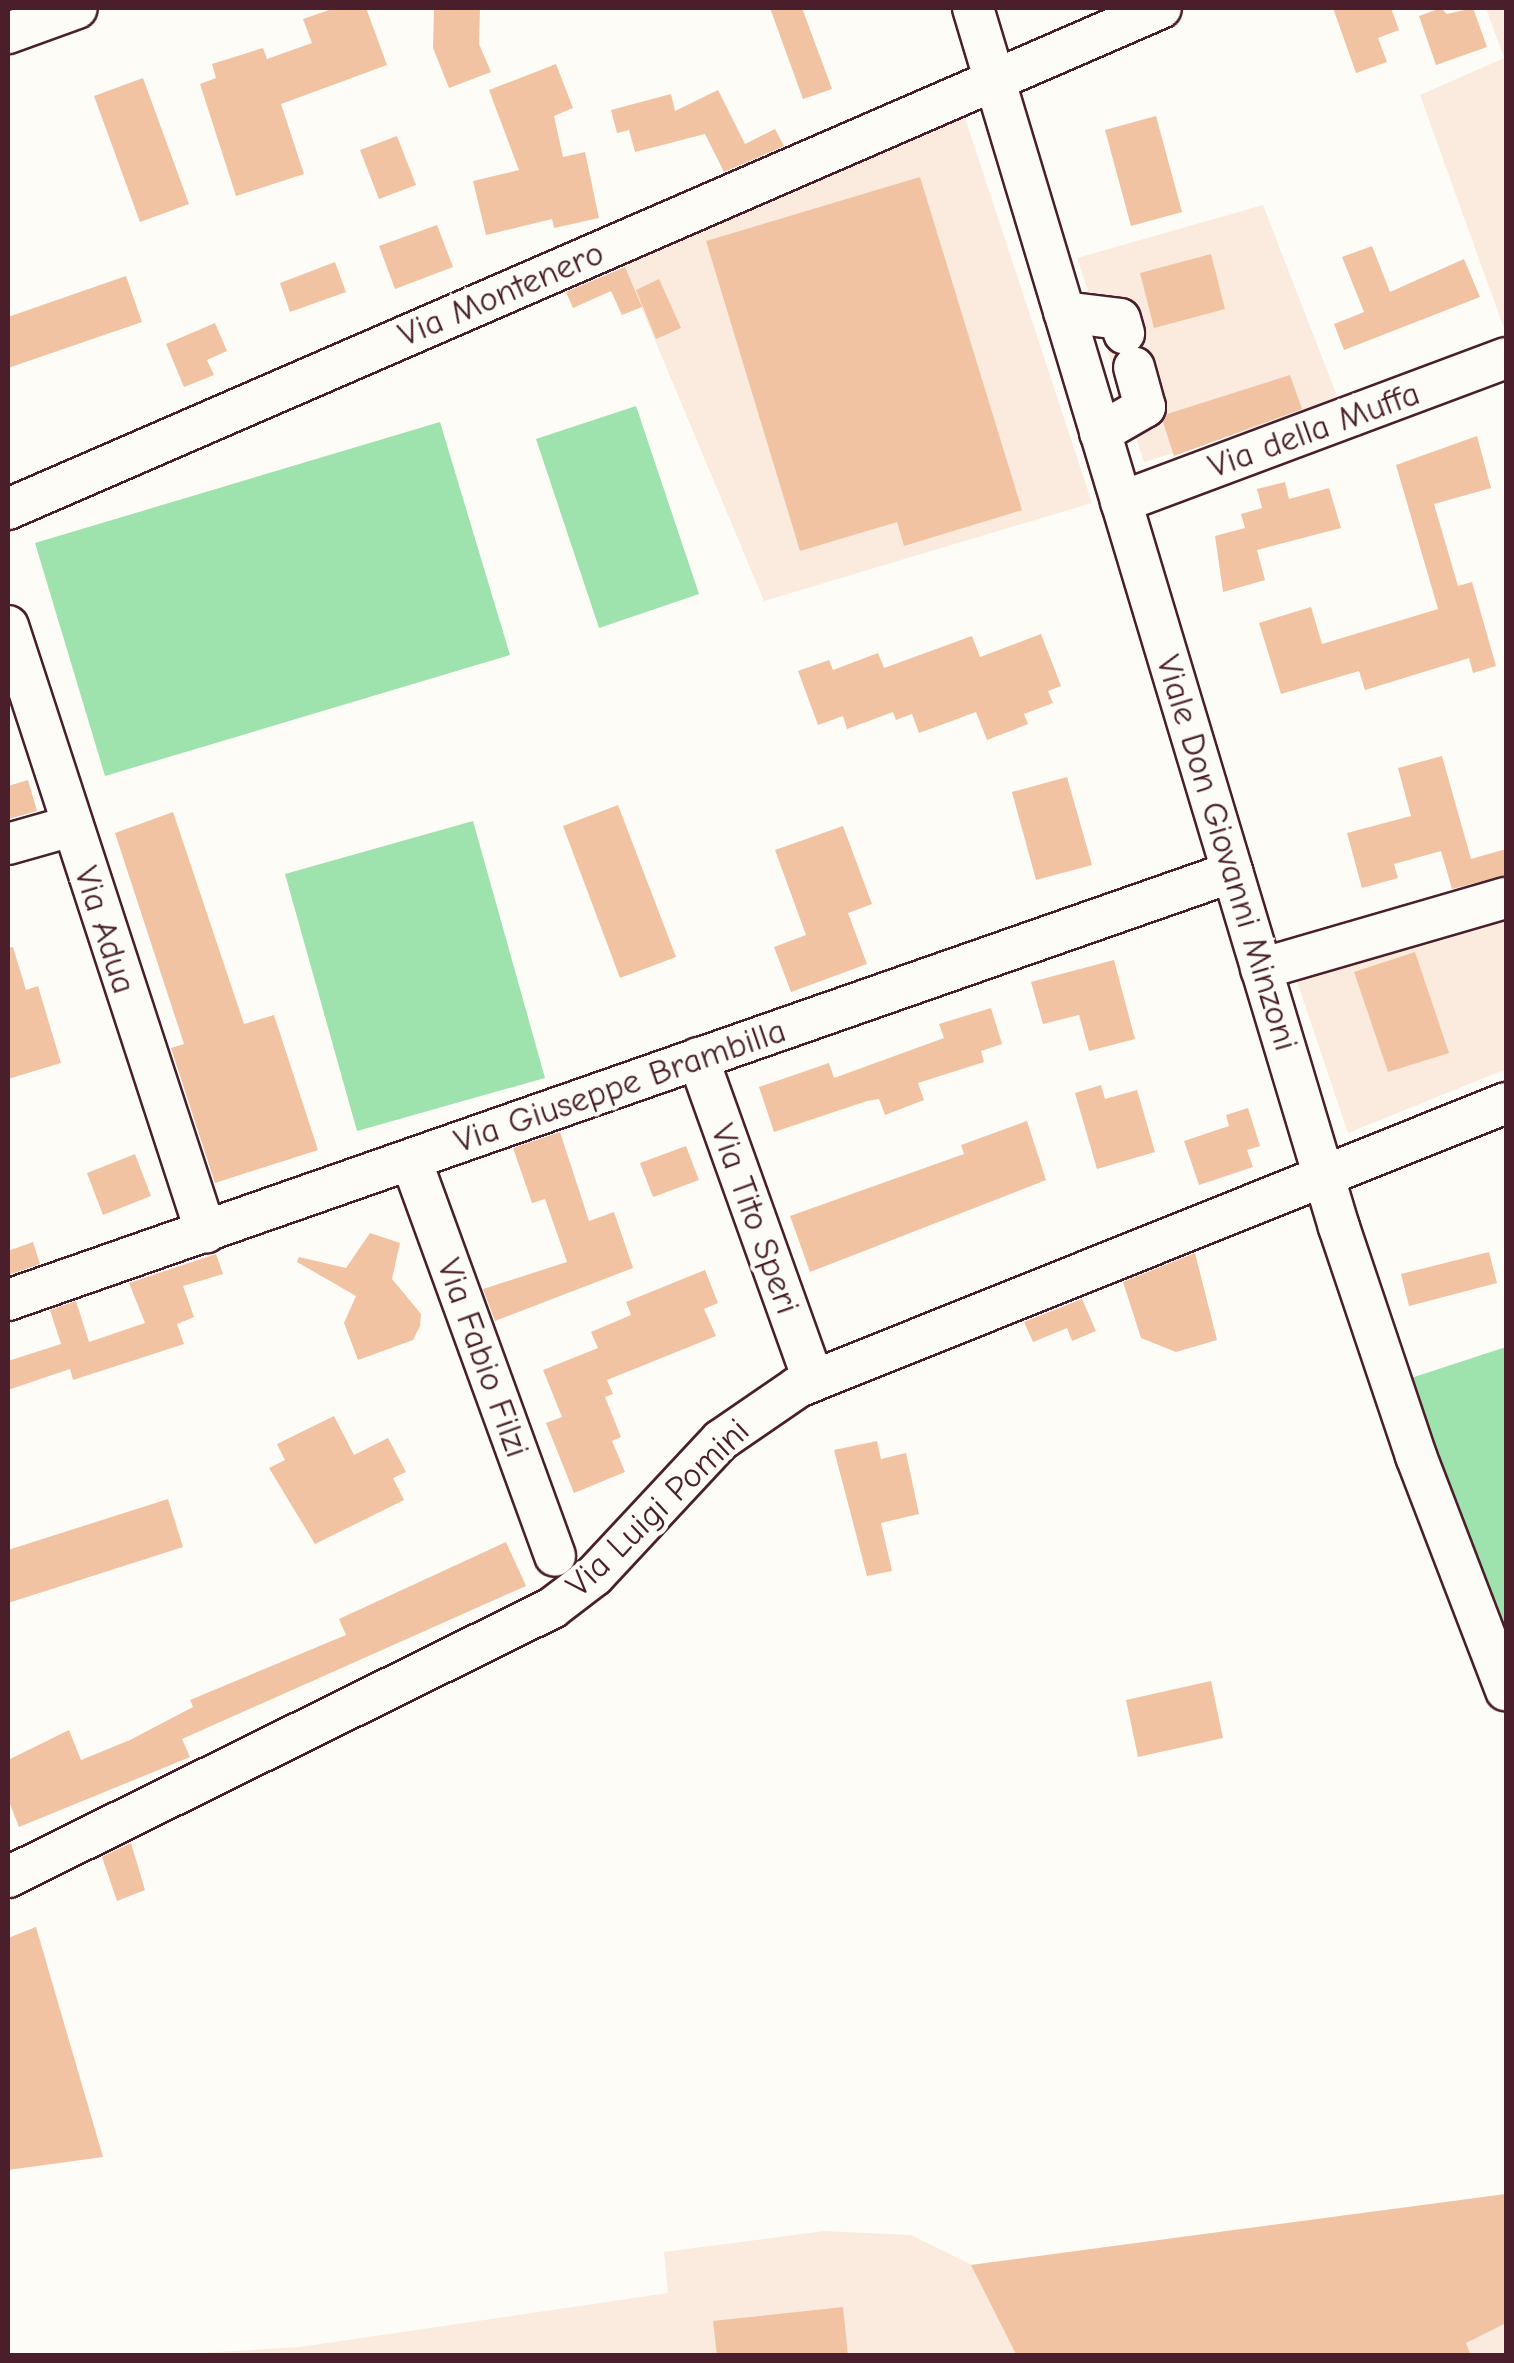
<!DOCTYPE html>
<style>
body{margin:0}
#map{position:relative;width:1514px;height:2363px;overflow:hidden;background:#fdfcf7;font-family:"Comic Neue",sans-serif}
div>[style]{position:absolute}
.built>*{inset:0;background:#faebde}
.green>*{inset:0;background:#9ee2ae}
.building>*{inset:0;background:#f2c3a2}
.roads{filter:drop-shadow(2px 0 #4a1f2b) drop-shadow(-2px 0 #4a1f2b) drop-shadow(0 2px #4a1f2b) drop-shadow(0 -2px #4a1f2b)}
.minor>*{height:40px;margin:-20px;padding:0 20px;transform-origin:20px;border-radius:20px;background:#fdfcf7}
span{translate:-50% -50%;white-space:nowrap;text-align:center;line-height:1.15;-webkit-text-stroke:9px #fdfcf7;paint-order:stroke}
.street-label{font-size:35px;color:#4a1f2b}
.frame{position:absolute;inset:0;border:10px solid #4a1f2b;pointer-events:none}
</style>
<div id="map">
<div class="built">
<div style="clip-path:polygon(1486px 8px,1506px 8px,1506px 334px,1420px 95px,1504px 58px)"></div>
<div style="clip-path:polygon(965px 118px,1092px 503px,764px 601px,621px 259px)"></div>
<div style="clip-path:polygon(1263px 205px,1337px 396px,1303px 414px,1144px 462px,1077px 258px)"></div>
<div style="clip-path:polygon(1506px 915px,1506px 1069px,1348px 1133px,1296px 978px)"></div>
<div style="clip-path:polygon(1506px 2194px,1506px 2355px,150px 2356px,300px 2347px,668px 2293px,664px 2252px,824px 2231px,911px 2235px,972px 2265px)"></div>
</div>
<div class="green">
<div style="clip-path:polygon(636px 406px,699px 594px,599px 628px,536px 439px)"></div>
<div style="clip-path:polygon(440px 422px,510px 655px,105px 776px,35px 543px)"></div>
<div style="clip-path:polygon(473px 821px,545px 1078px,357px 1131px,285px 874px)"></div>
<div style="clip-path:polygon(1506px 1347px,1506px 1637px,1411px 1378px)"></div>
</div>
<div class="building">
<div style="clip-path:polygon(335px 8px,366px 8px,387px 65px,281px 104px,304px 174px,236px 196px,200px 84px,216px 78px,212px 64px,263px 48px,267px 59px,312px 43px,303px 19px)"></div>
<div style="clip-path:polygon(434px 8px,480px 8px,479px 44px,491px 72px,449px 88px,433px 48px)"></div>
<div style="clip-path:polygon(770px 8px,802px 8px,832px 89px,803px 99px)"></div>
<div style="clip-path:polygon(1333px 8px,1391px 8px,1399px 30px,1378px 38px,1387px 62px,1356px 73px)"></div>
<div style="clip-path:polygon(1441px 8px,1447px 14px,1473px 8px,1487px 47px,1436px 65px,1419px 16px)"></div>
<div style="clip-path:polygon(556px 64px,573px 108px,554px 116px,563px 157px,585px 152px,599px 218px,554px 228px,552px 219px,486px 235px,473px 181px,519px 170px,489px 90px)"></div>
<div style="clip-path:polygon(143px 78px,189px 204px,140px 222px,94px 96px)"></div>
<div style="clip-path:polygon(718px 90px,745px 144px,775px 129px,784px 146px,724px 172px,705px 134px,635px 152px,629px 130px,617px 133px,611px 110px,671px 94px,675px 111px)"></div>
<div style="clip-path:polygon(1156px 116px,1182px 212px,1131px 226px,1105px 130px)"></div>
<div style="clip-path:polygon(397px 136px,416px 185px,379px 199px,360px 150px)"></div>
<div style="clip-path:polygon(920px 177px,1022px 510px,904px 546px,897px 522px,800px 551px,706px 241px)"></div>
<div style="clip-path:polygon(437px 225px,453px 267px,395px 289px,379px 246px)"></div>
<div style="clip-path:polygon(1372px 246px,1390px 292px,1464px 259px,1480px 297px,1344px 350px,1334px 324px,1364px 312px,1342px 257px)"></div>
<div style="clip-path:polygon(1211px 254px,1225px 309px,1154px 328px,1140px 273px)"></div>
<div style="clip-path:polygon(335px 262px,346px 292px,290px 312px,280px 283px)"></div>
<div style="clip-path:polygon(625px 267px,642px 307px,622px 315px,611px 291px,573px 308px,566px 292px)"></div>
<div style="clip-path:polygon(126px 276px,142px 322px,8px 368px,8px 317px)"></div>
<div style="clip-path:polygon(659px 279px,681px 328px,656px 339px,636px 290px)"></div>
<div style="clip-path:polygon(215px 323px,227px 351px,207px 360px,214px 375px,184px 387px,166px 344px)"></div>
<div style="clip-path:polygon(1290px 375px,1302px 409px,1174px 456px,1163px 422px,1167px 414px)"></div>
<div style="clip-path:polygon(1477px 436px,1491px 488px,1434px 504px,1458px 586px,1472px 582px,1496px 666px,1473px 673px,1469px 658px,1365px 690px,1359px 671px,1281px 694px,1259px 623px,1311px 607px,1322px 644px,1438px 609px,1396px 465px)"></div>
<div style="clip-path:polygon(1285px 482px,1289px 499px,1329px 488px,1341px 528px,1257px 550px,1265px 580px,1223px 592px,1215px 536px,1245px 528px,1241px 514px,1262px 508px,1257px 489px)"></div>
<div style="clip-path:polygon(1041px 634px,1061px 686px,1048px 691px,1053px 703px,1024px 714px,1028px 724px,987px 740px,976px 712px,919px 733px,912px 714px,896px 720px,893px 712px,847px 729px,843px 716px,818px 725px,798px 671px,829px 660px,833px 670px,878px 653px,884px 668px,972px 636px,980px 657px)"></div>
<div style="clip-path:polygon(1442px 756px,1471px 859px,1506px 849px,1506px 875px,1452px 889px,1441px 851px,1394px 864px,1398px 878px,1362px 888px,1347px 833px,1411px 816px,1398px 768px)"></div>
<div style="clip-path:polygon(1067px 777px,1092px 865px,1036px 880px,1012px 792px)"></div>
<div style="clip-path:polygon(28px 780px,37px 811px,8px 819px,8px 786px)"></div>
<div style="clip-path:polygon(618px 805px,676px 957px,620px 978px,563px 826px)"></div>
<div style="clip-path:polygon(173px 812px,244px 1024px,274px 1015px,318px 1150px,215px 1183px,171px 1048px,184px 1044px,115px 833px)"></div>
<div style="clip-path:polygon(843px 826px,872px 904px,848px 913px,867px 964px,791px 992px,774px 947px,806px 935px,775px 850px)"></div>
<div style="clip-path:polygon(13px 947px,26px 990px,38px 986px,61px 1063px,8px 1079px,8px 948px)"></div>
<div style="clip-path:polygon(1415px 952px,1449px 1053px,1388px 1072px,1354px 972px)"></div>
<div style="clip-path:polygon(1114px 960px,1135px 1039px,1089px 1051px,1079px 1015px,1043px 1024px,1031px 982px)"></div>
<div style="clip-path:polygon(991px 1008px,1002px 1044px,981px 1051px,984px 1062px,918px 1083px,924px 1100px,885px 1115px,879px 1099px,867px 1101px,774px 1132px,759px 1087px,829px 1063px,834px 1078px,944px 1038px,939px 1024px)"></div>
<div style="clip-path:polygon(1101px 1085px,1105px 1099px,1137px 1090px,1155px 1152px,1097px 1169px,1075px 1093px)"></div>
<div style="clip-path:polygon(1248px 1108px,1260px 1146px,1247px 1150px,1253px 1167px,1199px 1185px,1184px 1141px,1229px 1126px,1226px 1115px)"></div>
<div style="clip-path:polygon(1027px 1121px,1046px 1180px,810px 1272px,790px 1216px,964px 1154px,961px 1145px)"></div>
<div style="clip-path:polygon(560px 1132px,589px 1221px,614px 1212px,633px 1268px,495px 1321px,483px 1289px,567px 1262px,545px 1199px,532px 1203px,513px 1148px)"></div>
<div style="clip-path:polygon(686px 1146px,699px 1180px,653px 1197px,640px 1163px)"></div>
<div style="clip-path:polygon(135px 1154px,151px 1196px,103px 1215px,87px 1173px)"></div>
<div style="clip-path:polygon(370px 1233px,400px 1243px,392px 1279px,421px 1314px,420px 1326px,413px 1340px,358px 1360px,344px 1323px,356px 1296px,297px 1262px,299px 1257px,346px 1268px)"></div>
<div style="clip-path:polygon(33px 1242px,40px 1264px,8px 1275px,8px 1251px)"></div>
<div style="clip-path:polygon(1489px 1252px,1497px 1283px,1409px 1306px,1401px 1274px)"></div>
<div style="clip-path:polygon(1195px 1253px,1217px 1340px,1176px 1352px,1141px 1338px,1123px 1282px)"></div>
<div style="clip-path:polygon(216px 1254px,223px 1274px,183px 1286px,194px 1317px,177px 1324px,184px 1344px,73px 1380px,70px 1369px,8px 1390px,8px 1361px,61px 1344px,50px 1310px,76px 1301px,89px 1342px,145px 1323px,129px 1283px)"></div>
<div style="clip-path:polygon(705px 1270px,718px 1303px,704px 1309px,716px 1336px,607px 1380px,613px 1394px,605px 1397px,621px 1437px,612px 1441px,625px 1472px,574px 1493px,546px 1423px,562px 1417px,543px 1370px,598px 1348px,591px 1332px,631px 1315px,626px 1302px)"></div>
<div style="clip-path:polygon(1082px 1299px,1096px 1331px,1072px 1341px,1067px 1328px,1033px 1342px,1024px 1322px)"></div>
<div style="clip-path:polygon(334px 1416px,354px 1455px,388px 1438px,406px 1472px,393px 1478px,404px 1500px,315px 1544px,269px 1468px,285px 1460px,277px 1444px)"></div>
<div style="clip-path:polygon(877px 1441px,881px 1459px,906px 1453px,919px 1514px,881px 1523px,892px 1571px,867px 1576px,834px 1450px)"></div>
<div style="clip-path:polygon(168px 1499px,183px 1547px,8px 1603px,8px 1550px)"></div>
<div style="clip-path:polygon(506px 1542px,526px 1586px,182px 1739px,190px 1757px,19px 1827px,8px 1799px,8px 1760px,69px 1730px,81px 1760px,130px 1740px,193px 1707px,190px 1700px,346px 1635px,339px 1619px)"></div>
<div style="clip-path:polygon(1211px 1681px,1223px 1738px,1138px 1757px,1126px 1700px)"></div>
<div style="clip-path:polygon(131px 1843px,145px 1890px,117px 1901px,102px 1857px)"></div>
<div style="clip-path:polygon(36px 1927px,103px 2157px,8px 2170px,8px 1938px)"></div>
<div style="clip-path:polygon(1506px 2194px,1506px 2323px,1466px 2343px,1471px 2356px,1017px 2356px,971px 2265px)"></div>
<div style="clip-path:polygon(843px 2307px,848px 2356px,717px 2356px,713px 2321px)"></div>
</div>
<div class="roads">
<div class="minor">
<div style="left:973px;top:8px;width:1273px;rotate:73.29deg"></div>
<div style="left:1339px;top:1227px;width:242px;rotate:71.4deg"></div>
<div style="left:1416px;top:1456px;width:251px;rotate:69deg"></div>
<div style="left:8px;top:33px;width:73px;rotate:-19.9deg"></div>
<div style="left:1064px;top:312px;width:56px;rotate:7.1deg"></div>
<div style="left:1120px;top:319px;width:15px;rotate:74deg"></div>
<div style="left:1100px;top:433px;width:52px;rotate:-30deg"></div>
<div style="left:1145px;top:407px;width:41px;rotate:-105.4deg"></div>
<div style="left:1121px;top:502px;width:411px;rotate:-20.5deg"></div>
<div style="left:8px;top:509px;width:1257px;rotate:-23.49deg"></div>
<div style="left:8px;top:626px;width:638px;rotate:71.93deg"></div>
<div style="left:8px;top:844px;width:66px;rotate:-15.9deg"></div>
<div style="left:1261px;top:969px;width:255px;rotate:-16.2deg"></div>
<div style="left:698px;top:1058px;width:342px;rotate:70.3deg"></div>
<div style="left:411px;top:1160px;width:421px;rotate:70deg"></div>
<div style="left:8px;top:1300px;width:1297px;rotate:-19.27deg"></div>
<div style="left:8px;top:1877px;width:607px;rotate:-26.31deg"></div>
<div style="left:552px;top:1608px;width:53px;rotate:-37.3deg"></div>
<div style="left:594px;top:1576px;width:186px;rotate:-47deg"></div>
<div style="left:721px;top:1440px;width:93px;rotate:-34.5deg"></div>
<div style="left:798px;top:1387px;width:763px;rotate:-21.86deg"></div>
</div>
</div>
<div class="street-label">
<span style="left:501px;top:294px;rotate:-23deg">Via Montenero</span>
<span style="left:1314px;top:430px;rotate:-20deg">Via della Muffa</span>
<span style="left:1227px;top:853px;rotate:73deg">Viale Don Giovanni Minzoni</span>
<span style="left:105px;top:930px;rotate:72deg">Via Adua</span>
<span style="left:620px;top:1086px;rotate:-19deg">Via Giuseppe Brambilla</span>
<span style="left:755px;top:1219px;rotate:70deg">Via Tito Speri</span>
<span style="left:483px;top:1358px;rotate:70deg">Via Fabio Filzi</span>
<span style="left:658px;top:1508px;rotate:-44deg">Via Luigi Pomini</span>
</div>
<div class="frame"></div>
</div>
